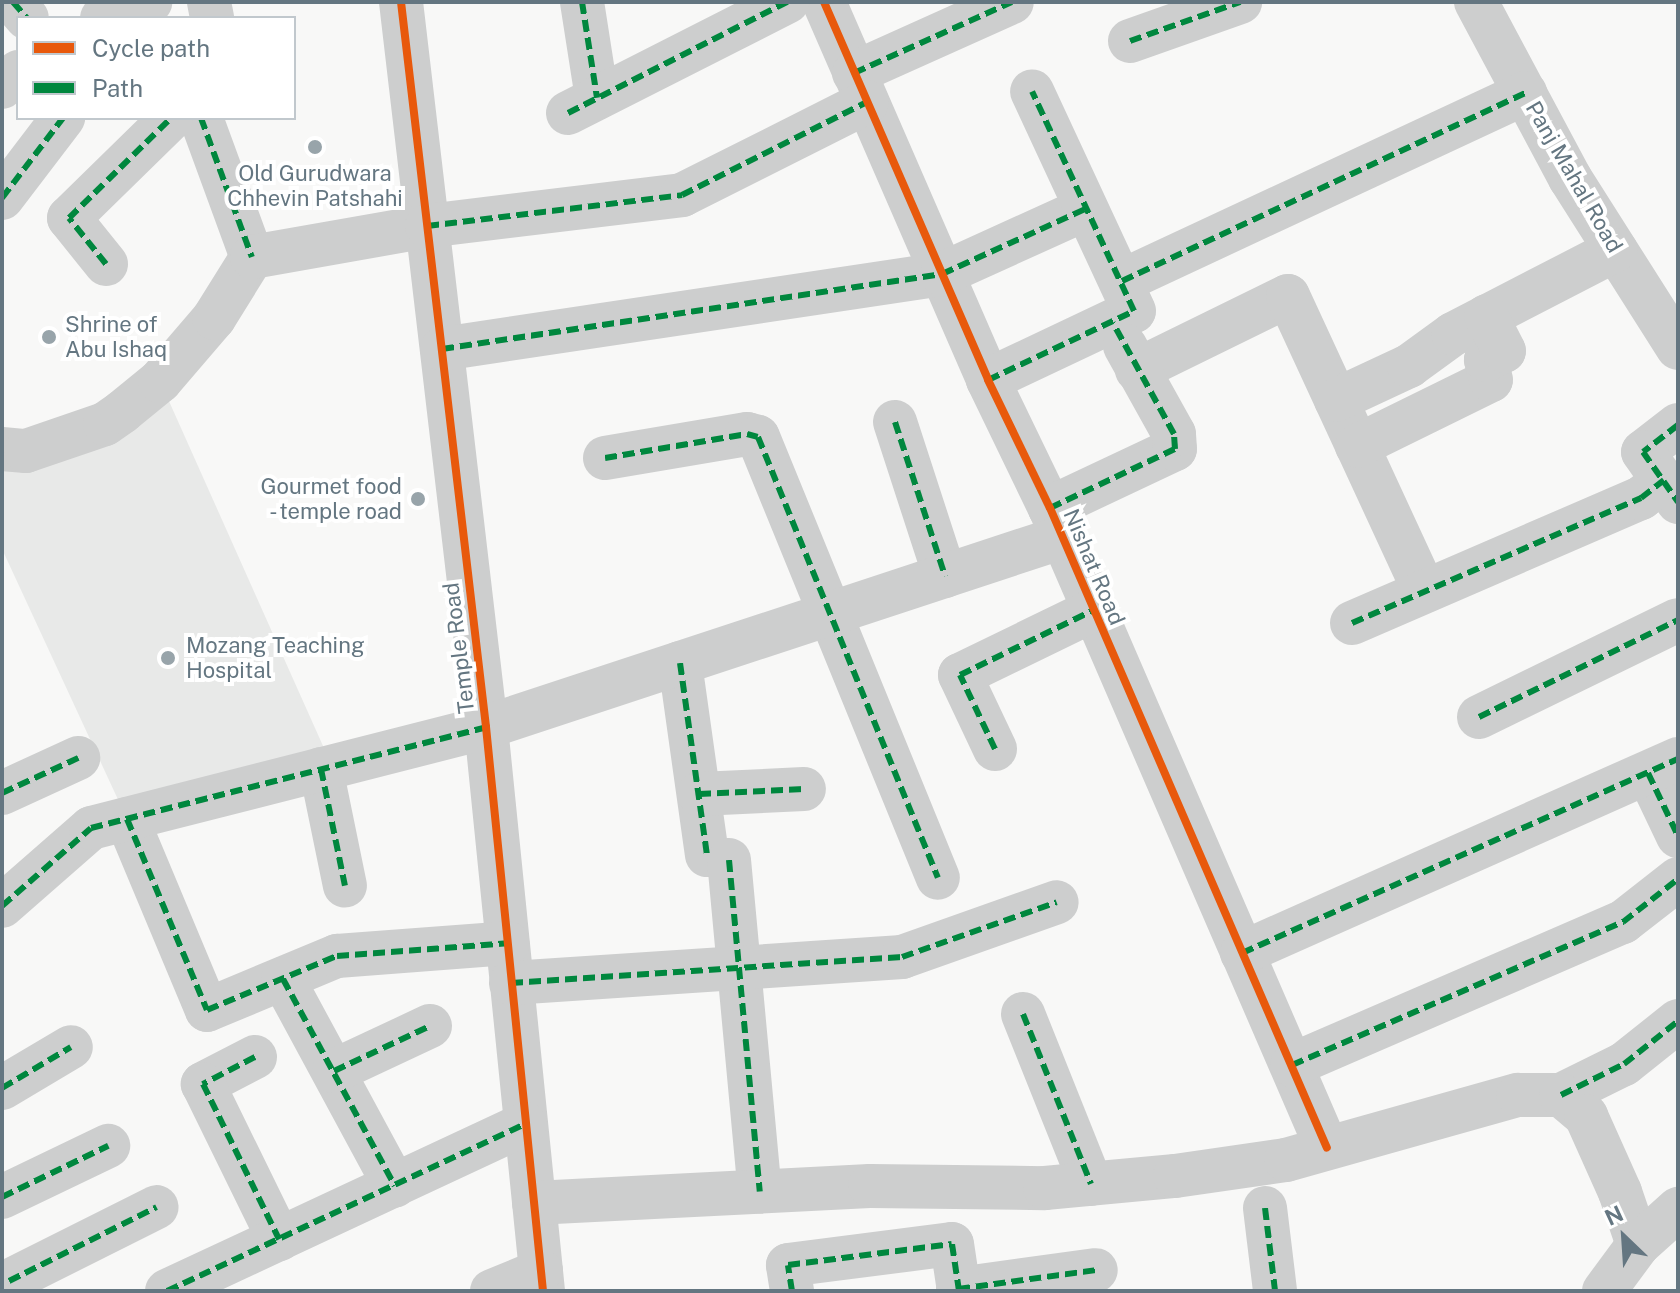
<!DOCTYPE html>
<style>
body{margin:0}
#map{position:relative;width:1680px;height:1293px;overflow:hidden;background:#f8f8f7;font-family:"Public Sans",sans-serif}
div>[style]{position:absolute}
.built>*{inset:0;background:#e8e9e8}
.minor>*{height:44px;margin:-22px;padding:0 22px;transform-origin:22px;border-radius:22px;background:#cdcece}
.quiet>*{height:6px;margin-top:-3px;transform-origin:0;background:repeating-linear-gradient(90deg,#00873e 0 12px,transparent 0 18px)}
.cycleway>*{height:8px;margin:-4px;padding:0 4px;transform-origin:4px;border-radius:4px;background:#e8590c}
.dots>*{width:22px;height:22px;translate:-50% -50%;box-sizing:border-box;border:4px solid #fff;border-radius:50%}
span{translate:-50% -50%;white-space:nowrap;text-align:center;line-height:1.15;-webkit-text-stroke:8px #fff;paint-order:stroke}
.poi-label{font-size:22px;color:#647681}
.left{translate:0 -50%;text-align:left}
.right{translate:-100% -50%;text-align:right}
.street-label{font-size:22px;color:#647681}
.frame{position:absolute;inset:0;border:4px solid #647681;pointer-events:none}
.legend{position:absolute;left:16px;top:16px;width:280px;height:104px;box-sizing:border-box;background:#fff;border:2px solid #c1c8cd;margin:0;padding:10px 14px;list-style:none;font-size:24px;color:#647681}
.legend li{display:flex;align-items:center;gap:16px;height:40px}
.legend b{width:40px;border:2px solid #c1c8cd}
.north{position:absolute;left:1584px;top:1197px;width:80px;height:80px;-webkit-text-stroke:6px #fff;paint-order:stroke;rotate:335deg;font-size:22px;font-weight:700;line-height:32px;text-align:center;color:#647681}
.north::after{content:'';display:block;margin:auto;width:28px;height:36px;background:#647681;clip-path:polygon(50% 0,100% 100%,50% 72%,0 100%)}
</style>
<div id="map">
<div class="built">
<div style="clip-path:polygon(160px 381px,332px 766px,127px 819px,2px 549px,2px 449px)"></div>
</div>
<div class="minor">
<div style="left:13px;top:2px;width:21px;rotate:49deg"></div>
<div style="left:209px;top:2px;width:16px;rotate:79deg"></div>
<div style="left:401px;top:2px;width:730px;rotate:83.31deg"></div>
<div style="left:486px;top:727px;width:567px;rotate:84.23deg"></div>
<div style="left:582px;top:2px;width:97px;rotate:81.1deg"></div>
<div style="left:824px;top:2px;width:412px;rotate:66.5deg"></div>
<div style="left:988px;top:380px;width:142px;rotate:64.2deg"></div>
<div style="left:1050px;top:508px;width:697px;rotate:66.6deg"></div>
<div style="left:1476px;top:2px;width:200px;rotate:61.9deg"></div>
<div style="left:1570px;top:178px;width:201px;rotate:57.6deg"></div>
<div style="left:102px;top:18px;width:51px;rotate:-18.4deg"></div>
<div style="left:1130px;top:41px;width:117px;rotate:-19.5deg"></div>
<div style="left:854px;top:73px;width:173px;rotate:-24.2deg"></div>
<div style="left:2px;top:87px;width:22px;rotate:-43deg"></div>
<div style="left:568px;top:113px;width:246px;rotate:-26.9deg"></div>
<div style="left:201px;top:118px;width:148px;rotate:69.9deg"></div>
<div style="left:2px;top:198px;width:101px;rotate:-52.7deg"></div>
<div style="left:106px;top:264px;width:59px;rotate:-128.8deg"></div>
<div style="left:69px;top:218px;width:143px;rotate:-44.4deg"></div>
<div style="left:1122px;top:281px;width:445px;rotate:-25deg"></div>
<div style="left:442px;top:349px;width:506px;rotate:-8.53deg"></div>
<div style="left:942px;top:274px;width:157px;rotate:-24.4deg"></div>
<div style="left:1137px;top:370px;width:168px;rotate:-26.1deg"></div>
<div style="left:1288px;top:296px;width:325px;rotate:65.2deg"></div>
<div style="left:988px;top:380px;width:161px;rotate:-25.3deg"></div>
<div style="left:1134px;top:311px;width:242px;rotate:-114.9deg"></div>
<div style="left:1336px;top:400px;width:81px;rotate:-25deg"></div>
<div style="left:1409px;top:366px;width:54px;rotate:-36deg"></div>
<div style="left:1453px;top:334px;width:183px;rotate:-27.3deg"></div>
<div style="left:895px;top:422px;width:162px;rotate:72deg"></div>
<div style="left:1678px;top:425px;width:44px;rotate:142.4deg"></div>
<div style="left:1643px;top:452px;width:61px;rotate:55deg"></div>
<div style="left:1357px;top:446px;width:149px;rotate:-26.2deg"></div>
<div style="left:1491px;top:380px;width:21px;rotate:-104deg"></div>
<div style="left:1486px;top:360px;width:20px;rotate:-27deg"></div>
<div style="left:1504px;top:351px;width:39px;rotate:-117deg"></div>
<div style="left:2px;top:449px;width:24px;rotate:5deg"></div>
<div style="left:26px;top:451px;width:83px;rotate:-18.9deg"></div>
<div style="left:105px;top:424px;width:21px;rotate:-35deg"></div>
<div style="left:122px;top:412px;width:49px;rotate:-39.2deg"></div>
<div style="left:160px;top:381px;width:83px;rotate:-49.4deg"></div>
<div style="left:214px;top:318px;width:72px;rotate:-58.1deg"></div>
<div style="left:252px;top:257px;width:178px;rotate:-10deg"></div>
<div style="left:427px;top:226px;width:257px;rotate:-6.9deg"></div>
<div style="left:682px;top:195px;width:207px;rotate:-26.7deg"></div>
<div style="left:605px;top:458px;width:144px;rotate:-9.6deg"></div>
<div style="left:747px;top:434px;width:11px;rotate:15deg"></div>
<div style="left:758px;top:437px;width:476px;rotate:67.8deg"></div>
<div style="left:1050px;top:508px;width:138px;rotate:-25.3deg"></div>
<div style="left:1175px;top:449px;width:15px;rotate:-94deg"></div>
<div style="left:1174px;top:434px;width:101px;rotate:-119.1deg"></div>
<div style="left:1352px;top:623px;width:315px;rotate:-23.4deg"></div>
<div style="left:1641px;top:498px;width:29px;rotate:-38deg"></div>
<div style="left:680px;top:663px;width:194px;rotate:82deg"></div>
<div style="left:1479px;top:717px;width:221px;rotate:-26deg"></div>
<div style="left:995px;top:749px;width:82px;rotate:-115.3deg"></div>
<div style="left:960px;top:675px;width:147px;rotate:-25.9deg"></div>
<div style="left:321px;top:769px;width:119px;rotate:78.4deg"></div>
<div style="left:1648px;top:773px;width:70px;rotate:64.5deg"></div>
<div style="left:2px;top:793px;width:84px;rotate:-24.7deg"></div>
<div style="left:699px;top:794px;width:105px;rotate:-2.7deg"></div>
<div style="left:127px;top:819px;width:207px;rotate:67.3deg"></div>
<div style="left:207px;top:1010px;width:141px;rotate:-22.6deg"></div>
<div style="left:337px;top:956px;width:171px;rotate:-4.3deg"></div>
<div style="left:729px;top:860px;width:333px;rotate:84.7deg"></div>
<div style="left:2px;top:906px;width:118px;rotate:-41.2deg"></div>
<div style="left:91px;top:828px;width:408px;rotate:-14.3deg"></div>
<div style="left:486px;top:727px;width:604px;rotate:-18.23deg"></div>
<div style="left:1242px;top:953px;width:477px;rotate:-24deg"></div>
<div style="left:283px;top:979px;width:235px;rotate:61.6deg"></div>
<div style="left:511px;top:983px;width:392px;rotate:-3.8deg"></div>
<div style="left:902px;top:957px;width:164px;rotate:-19.5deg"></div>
<div style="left:1023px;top:1014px;width:183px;rotate:68.2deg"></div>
<div style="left:255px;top:1057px;width:59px;rotate:152.6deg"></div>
<div style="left:203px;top:1084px;width:173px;rotate:63.9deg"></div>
<div style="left:1292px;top:1065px;width:361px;rotate:-23.4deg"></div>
<div style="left:1623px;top:922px;width:70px;rotate:-38deg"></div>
<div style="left:334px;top:1071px;width:106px;rotate:-25.1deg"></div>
<div style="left:2px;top:1088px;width:80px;rotate:-30.7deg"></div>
<div style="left:1561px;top:1095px;width:70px;rotate:-26.2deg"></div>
<div style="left:1624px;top:1064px;width:69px;rotate:-38.5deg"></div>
<div style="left:2px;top:1197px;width:118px;rotate:-25.7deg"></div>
<div style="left:534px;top:1203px;width:336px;rotate:-2.9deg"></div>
<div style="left:870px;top:1186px;width:175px;rotate:0.7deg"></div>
<div style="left:1045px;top:1188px;width:131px;rotate:-5.3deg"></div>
<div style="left:1175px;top:1176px;width:112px;rotate:-8.2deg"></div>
<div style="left:1286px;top:1160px;width:241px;rotate:-15.7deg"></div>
<div style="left:1518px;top:1095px;width:43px"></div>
<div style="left:1561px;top:1095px;width:33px;rotate:40deg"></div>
<div style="left:1586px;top:1116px;width:83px;rotate:65.9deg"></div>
<div style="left:1620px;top:1192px;width:56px;rotate:71.2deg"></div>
<div style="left:1265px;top:1208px;width:84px;rotate:83.1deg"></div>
<div style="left:9px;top:1281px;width:165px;rotate:-26.6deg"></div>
<div style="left:958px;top:1289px;width:139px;rotate:-7.8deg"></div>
<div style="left:167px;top:1291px;width:395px;rotate:-25deg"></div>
<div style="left:492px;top:1291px;width:53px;rotate:-22.2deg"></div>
<div style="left:792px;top:1291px;width:26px;rotate:-99deg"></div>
<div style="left:788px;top:1265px;width:165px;rotate:-7.3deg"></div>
<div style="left:952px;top:1244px;width:48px;rotate:81.5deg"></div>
<div style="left:1604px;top:1291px;width:57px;rotate:-53.5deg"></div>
<div style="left:1638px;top:1245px;width:54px;rotate:-42deg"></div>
</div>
<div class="quiet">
<div style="left:13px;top:2px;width:21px;rotate:49deg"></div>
<div style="left:582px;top:2px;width:97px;rotate:81.1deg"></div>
<div style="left:1130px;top:41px;width:117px;rotate:-19.5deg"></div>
<div style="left:854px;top:73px;width:173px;rotate:-24.2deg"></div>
<div style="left:568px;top:113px;width:246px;rotate:-26.9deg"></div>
<div style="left:201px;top:118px;width:148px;rotate:69.9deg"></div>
<div style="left:2px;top:198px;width:101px;rotate:-52.7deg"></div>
<div style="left:427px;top:226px;width:257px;rotate:-6.9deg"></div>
<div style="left:682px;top:195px;width:207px;rotate:-26.7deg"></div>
<div style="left:106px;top:264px;width:59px;rotate:-128.8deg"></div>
<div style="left:69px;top:218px;width:143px;rotate:-44.4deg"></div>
<div style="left:1122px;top:281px;width:445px;rotate:-25deg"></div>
<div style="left:442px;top:349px;width:506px;rotate:-8.53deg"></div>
<div style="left:942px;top:274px;width:157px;rotate:-24.4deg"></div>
<div style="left:988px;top:380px;width:161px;rotate:-25.3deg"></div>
<div style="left:1134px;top:311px;width:242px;rotate:-114.9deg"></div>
<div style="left:895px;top:422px;width:162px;rotate:72deg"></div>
<div style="left:1678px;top:425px;width:44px;rotate:142.4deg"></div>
<div style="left:1643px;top:452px;width:61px;rotate:55deg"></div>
<div style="left:605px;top:458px;width:144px;rotate:-9.6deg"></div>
<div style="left:747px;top:434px;width:11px;rotate:15deg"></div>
<div style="left:758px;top:437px;width:476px;rotate:67.8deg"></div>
<div style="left:1050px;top:508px;width:138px;rotate:-25.3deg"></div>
<div style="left:1175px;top:449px;width:15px;rotate:-94deg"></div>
<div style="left:1174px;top:434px;width:127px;rotate:-118.8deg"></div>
<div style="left:1352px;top:623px;width:315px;rotate:-23.4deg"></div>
<div style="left:1641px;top:498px;width:29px;rotate:-38deg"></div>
<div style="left:680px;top:663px;width:194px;rotate:82deg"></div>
<div style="left:1479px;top:717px;width:221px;rotate:-26deg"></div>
<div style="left:995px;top:749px;width:82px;rotate:-115.3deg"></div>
<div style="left:960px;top:675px;width:147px;rotate:-25.9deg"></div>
<div style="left:321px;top:769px;width:119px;rotate:78.4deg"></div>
<div style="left:1648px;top:773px;width:70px;rotate:64.5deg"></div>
<div style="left:2px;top:793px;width:84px;rotate:-24.7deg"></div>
<div style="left:699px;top:794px;width:105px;rotate:-2.7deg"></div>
<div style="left:127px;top:819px;width:207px;rotate:67.3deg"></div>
<div style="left:207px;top:1010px;width:141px;rotate:-22.6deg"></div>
<div style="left:337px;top:956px;width:171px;rotate:-4.3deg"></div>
<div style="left:729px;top:860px;width:333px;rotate:84.7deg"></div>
<div style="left:2px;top:906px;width:118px;rotate:-41.2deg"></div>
<div style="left:91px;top:828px;width:408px;rotate:-14.3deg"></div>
<div style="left:1242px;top:953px;width:477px;rotate:-24deg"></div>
<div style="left:283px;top:979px;width:235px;rotate:61.6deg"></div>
<div style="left:511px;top:983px;width:392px;rotate:-3.8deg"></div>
<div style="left:902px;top:957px;width:164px;rotate:-19.5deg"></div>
<div style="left:1023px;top:1014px;width:183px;rotate:68.2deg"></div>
<div style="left:255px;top:1057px;width:59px;rotate:152.6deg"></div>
<div style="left:203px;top:1084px;width:173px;rotate:63.9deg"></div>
<div style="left:1292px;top:1065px;width:361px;rotate:-23.4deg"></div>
<div style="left:1623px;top:922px;width:70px;rotate:-38deg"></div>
<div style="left:334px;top:1071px;width:106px;rotate:-25.1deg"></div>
<div style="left:2px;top:1088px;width:80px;rotate:-30.7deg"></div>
<div style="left:1561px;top:1095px;width:70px;rotate:-26.2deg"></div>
<div style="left:1624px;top:1064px;width:69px;rotate:-38.5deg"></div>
<div style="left:2px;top:1197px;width:118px;rotate:-25.7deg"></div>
<div style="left:1265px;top:1208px;width:84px;rotate:83.1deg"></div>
<div style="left:9px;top:1281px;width:165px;rotate:-26.6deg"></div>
<div style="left:958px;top:1289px;width:139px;rotate:-7.8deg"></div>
<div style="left:167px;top:1291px;width:395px;rotate:-25deg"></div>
<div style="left:792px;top:1291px;width:26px;rotate:-99deg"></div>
<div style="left:788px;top:1265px;width:165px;rotate:-7.3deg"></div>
<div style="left:952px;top:1244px;width:48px;rotate:81.5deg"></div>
</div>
<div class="cycleway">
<div style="left:401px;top:2px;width:730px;rotate:83.31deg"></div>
<div style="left:486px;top:727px;width:567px;rotate:84.23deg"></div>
<div style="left:824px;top:2px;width:412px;rotate:66.5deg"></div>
<div style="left:988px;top:380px;width:142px;rotate:64.2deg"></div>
<div style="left:1050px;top:508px;width:697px;rotate:66.6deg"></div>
</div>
<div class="dots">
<div style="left:315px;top:147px;background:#98a4aa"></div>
<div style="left:49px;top:337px;background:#98a4aa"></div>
<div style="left:418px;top:499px;background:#98a4aa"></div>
<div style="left:168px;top:658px;background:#98a4aa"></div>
</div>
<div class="poi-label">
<span style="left:315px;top:186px">Old Gurudwara<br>Chhevin Patshahi</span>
<span class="left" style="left:65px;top:337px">Shrine of<br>Abu Ishaq</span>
<span class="right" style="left:402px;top:499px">Gourmet food<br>- temple road</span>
<span class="left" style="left:186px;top:658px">Mozang Teaching<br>Hospital</span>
</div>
<div class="street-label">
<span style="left:1574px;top:177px;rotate:60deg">Panj Mahal Road</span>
<span style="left:1094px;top:567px;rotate:67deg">Nishat Road</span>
<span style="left:459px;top:648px;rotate:-97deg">Temple Road</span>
</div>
<div class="frame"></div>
<ul class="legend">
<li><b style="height:10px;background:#e8590c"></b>Cycle path</li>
<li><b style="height:10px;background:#00873e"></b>Path</li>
</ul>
<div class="north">N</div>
</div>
